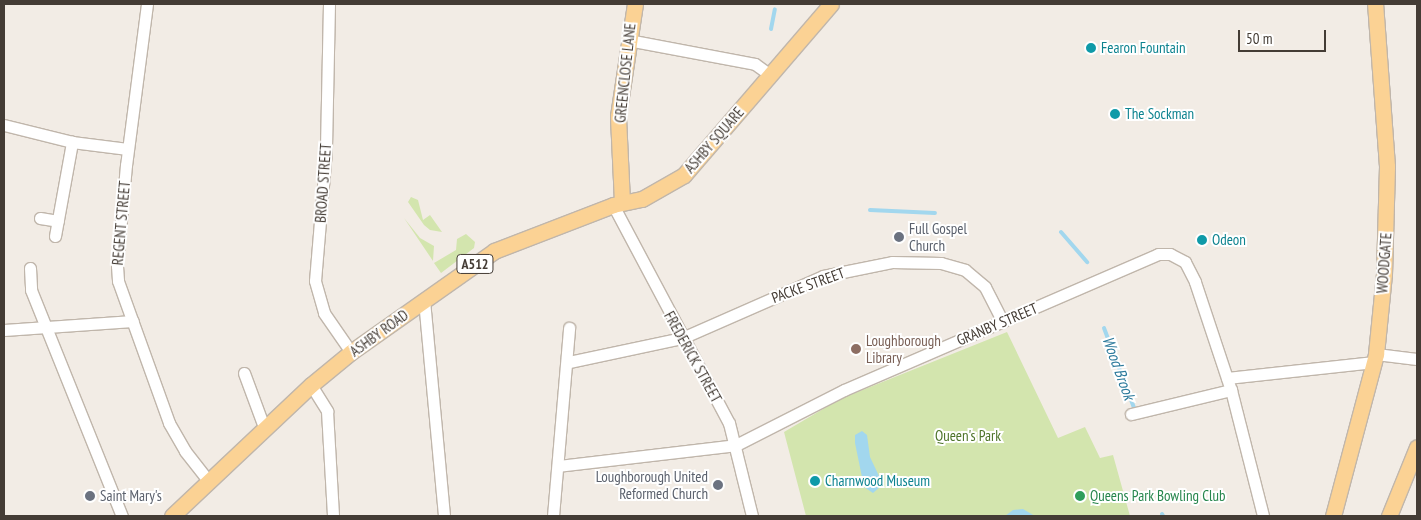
<!DOCTYPE html>
<style>
body{margin:0}
#map{position:relative;width:1421px;height:520px;overflow:hidden;background:#f2ece5;font-family:"PT Sans Narrow",sans-serif}
div>[style]{position:absolute}
.green>*{inset:0;background:#d3e5ae}
.water>*{inset:0;background:#a2d7ee}
.stream>*{height:4px;margin:-2px;padding:0 2px;transform-origin:2px;border-radius:2px;background:#a2d7ee}
.roads{filter:drop-shadow(1px 0 #c0b6ab) drop-shadow(-1px 0 #c0b6ab) drop-shadow(0 1px #c0b6ab) drop-shadow(0 -1px #c0b6ab)}
.minor>*{height:11px;margin:-5.5px;padding:0 5.5px;transform-origin:5.5px;border-radius:5.5px;background:#fff}
.major>*{height:15px;margin:-7.5px;padding:0 7.5px;transform-origin:7.5px;border-radius:7.5px;background:#fbd294}
.dots>*{width:14px;height:14px;translate:-50% -50%;box-sizing:border-box;border:2px solid #fff;border-radius:50%}
span{translate:-50% -50%;white-space:nowrap;text-align:center;line-height:1.15;-webkit-text-stroke:4px #fff;paint-order:stroke}
.shield-label span{padding:1px 4px;background:#fff;border:1px solid;border-radius:4px;-webkit-text-stroke-width:0}
.shield-label{font-size:14px;color:#443c35;font-weight:700}
.culture-label{font-size:15px;color:#0d838f}
.left{translate:0 -50%;text-align:left}
.street-label{font-size:15px;color:#443c35}
.worship-label{font-size:15px;color:#5b616d}
.right{translate:-100% -50%;text-align:right}
.education-label{font-size:15px;color:#785e54}
.park-label{font-size:15px;color:#4e742a}
.leisure-label{font-size:15px;color:#27864d}
.water-label{font-size:16px;color:#2e7b9c;font-style:italic}
.frame{position:absolute;inset:0;border:5px solid #443c35;pointer-events:none}
.scale{position:absolute;left:1238px;top:30px;width:88px;height:22px;box-sizing:border-box;border:2px solid #443c35;border-top:0;padding-left:6px;font-size:15px;line-height:18px;white-space:nowrap;color:#443c35;-webkit-text-stroke:4px #fff;paint-order:stroke}
</style>
<div id="map">
<div class="green">
<div style="clip-path:polygon(411px 197px,418px 200px,423px 220px,430px 215px,442px 232px,430px 230px,424px 225px,408px 202px)"></div>
<div style="clip-path:polygon(404px 218px,420px 238px,434px 246px,433px 261px)"></div>
<div style="clip-path:polygon(466px 234px,475px 242px,474px 248px,441px 273px,434px 263px,456px 250px,457px 239px)"></div>
<div style="clip-path:polygon(1007px 332px,1058px 438px,1085px 427px,1100px 458px,1113px 455px,1130px 516px,806px 516px,784px 432px,840px 399px)"></div>
</div>
<div class="water">
<div style="clip-path:polygon(862px 431px,867px 435px,870px 457px,879px 476px,880px 487px,873px 493px,864px 487px,855px 443px,855px 435px)"></div>
<div style="clip-path:polygon(1023px 509px,1035px 516px,1005px 516px,1013px 510px)"></div>
</div>
<div class="stream">
<div style="left:771px;top:29px;width:20px;rotate:-79deg"></div>
<div style="left:870px;top:210px;width:65px;rotate:2.6deg"></div>
<div style="left:1061px;top:232px;width:40px;rotate:49deg"></div>
<div style="left:1104px;top:328px;width:85px;rotate:69.4deg"></div>
<div style="left:1162px;top:514px;width:2px;rotate:63deg"></div>
</div>
<div class="roads">
<div class="minor">
<div style="left:147px;top:4px;width:162px;rotate:97.4deg"></div>
<div style="left:126px;top:165px;width:101px;rotate:95.1deg"></div>
<div style="left:117px;top:266px;width:15px;rotate:86deg"></div>
<div style="left:118px;top:281px;width:151px;rotate:70.2deg"></div>
<div style="left:169px;top:423px;width:32px;rotate:60deg"></div>
<div style="left:185px;top:451px;width:39px;rotate:52deg"></div>
<div style="left:329px;top:4px;width:146px;rotate:91.2deg"></div>
<div style="left:326px;top:150px;width:131px;rotate:94.8deg"></div>
<div style="left:315px;top:281px;width:33px;rotate:74deg"></div>
<div style="left:324px;top:313px;width:47px;rotate:55.3deg"></div>
<div style="left:628px;top:40px;width:129px;rotate:10.7deg"></div>
<div style="left:755px;top:64px;width:19px;rotate:36deg"></div>
<div style="left:4px;top:125px;width:70px;rotate:14deg"></div>
<div style="left:72px;top:142px;width:56px;rotate:7.1deg"></div>
<div style="left:613px;top:205px;width:247px;rotate:62deg"></div>
<div style="left:729px;top:423px;width:96px;rotate:76.1deg"></div>
<div style="left:40px;top:218px;width:18px;rotate:9deg"></div>
<div style="left:55px;top:236px;width:96px;rotate:-79.7deg"></div>
<div style="left:30px;top:268px;width:22px;rotate:87deg"></div>
<div style="left:31px;top:290px;width:244px;rotate:68.1deg"></div>
<div style="left:424px;top:300px;width:217px;rotate:84.7deg"></div>
<div style="left:4px;top:330px;width:129px;rotate:-4deg"></div>
<div style="left:1376px;top:354px;width:41px;rotate:7deg"></div>
<div style="left:569px;top:362px;width:116px;rotate:-12deg"></div>
<div style="left:682px;top:338px;width:154px;rotate:-23.7deg"></div>
<div style="left:823px;top:276px;width:70px;rotate:-11.5deg"></div>
<div style="left:892px;top:262px;width:49px;rotate:1.2deg"></div>
<div style="left:941px;top:263px;width:25px;rotate:16deg"></div>
<div style="left:965px;top:270px;width:26px;rotate:40deg"></div>
<div style="left:985px;top:287px;width:38px;rotate:63deg"></div>
<div style="left:244px;top:373px;width:58px;rotate:69.7deg"></div>
<div style="left:1227px;top:378px;width:148px;rotate:-6.2deg"></div>
<div style="left:311px;top:385px;width:31px;rotate:58deg"></div>
<div style="left:327px;top:411px;width:105px;rotate:86.7deg"></div>
<div style="left:1131px;top:414px;width:103px;rotate:-13.5deg"></div>
<div style="left:558px;top:466px;width:179px;rotate:-6.7deg"></div>
<div style="left:736px;top:445px;width:121px;rotate:-27deg"></div>
<div style="left:844px;top:390px;width:342px;rotate:-23.4deg"></div>
<div style="left:1158px;top:254px;width:12px"></div>
<div style="left:1170px;top:254px;width:17px;rotate:28deg"></div>
<div style="left:1185px;top:262px;width:22px;rotate:63deg"></div>
<div style="left:1195px;top:282px;width:114px;rotate:71.6deg"></div>
<div style="left:1231px;top:390px;width:130px;rotate:75.7deg"></div>
<div style="left:553px;top:516px;width:189px;rotate:-85.1deg"></div>
</div>
<div class="major">
<div style="left:622px;top:202px;width:86px;rotate:-92.7deg"></div>
<div style="left:618px;top:116px;width:113px;rotate:-81.4deg"></div>
<div style="left:172px;top:516px;width:191px;rotate:-43.3deg"></div>
<div style="left:311px;top:385px;width:52px;rotate:-39.5deg"></div>
<div style="left:351px;top:352px;width:175px;rotate:-35.2deg"></div>
<div style="left:494px;top:251px;width:128px;rotate:-21.1deg"></div>
<div style="left:613px;top:205px;width:30px;rotate:-12deg"></div>
<div style="left:642px;top:199px;width:48px;rotate:-29.7deg"></div>
<div style="left:684px;top:175px;width:225px;rotate:-49.3deg"></div>
<div style="left:1333px;top:516px;width:168px;rotate:-75.1deg"></div>
<div style="left:1376px;top:354px;width:80px;rotate:-84.3deg"></div>
<div style="left:1384px;top:274px;width:108px;rotate:-88.4deg"></div>
<div style="left:1387px;top:166px;width:162px;rotate:-94.2deg"></div>
<div style="left:1389px;top:516px;width:74px;rotate:-67.9deg"></div>
</div>
</div>
<div class="dots">
<div style="left:1091px;top:48px;background:#0f9aa8"></div>
<div style="left:1115px;top:114px;background:#0f9aa8"></div>
<div style="left:899px;top:237px;background:#6b7280"></div>
<div style="left:1202px;top:240px;background:#0f9aa8"></div>
<div style="left:856px;top:349px;background:#8d6e63"></div>
<div style="left:815px;top:481px;background:#0f9aa8"></div>
<div style="left:718px;top:485px;background:#6b7280"></div>
<div style="left:90px;top:496px;background:#6b7280"></div>
<div style="left:1080px;top:496px;background:#2e9e5b"></div>
</div>
<div class="shield-label">
<span style="left:475px;top:264px">A512</span>
</div>
<div class="culture-label">
<span class="left" style="left:1101px;top:48px">Fearon Fountain</span>
<span class="left" style="left:1125px;top:114px">The Sockman</span>
<span class="left" style="left:1212px;top:240px">Odeon</span>
<span class="left" style="left:825px;top:481px">Charnwood Museum</span>
</div>
<div class="street-label">
<span style="left:625px;top:73px;rotate:-84deg">GREENCLOSE LANE</span>
<span style="left:714px;top:140px;rotate:-49deg">ASHBY SQUARE</span>
<span style="left:323px;top:183px;rotate:-86deg">BROAD STREET</span>
<span style="left:121px;top:223px;rotate:-85deg">REGENT STREET</span>
<span style="left:1384px;top:263px;rotate:-86deg">WOODGATE</span>
<span style="left:808px;top:285px;rotate:-20deg">PACKE STREET</span>
<span style="left:997px;top:324px;rotate:-23deg">GRANBY STREET</span>
<span style="left:379px;top:333px;rotate:-36deg">ASHBY ROAD</span>
<span style="left:693px;top:357px;rotate:61deg">FREDERICK STREET</span>
</div>
<div class="worship-label">
<span class="left" style="left:909px;top:237px">Full Gospel<br>Church</span>
<span class="right" style="left:708px;top:485px">Loughborough United<br>Reformed Church</span>
<span class="left" style="left:100px;top:496px">Saint Mary's</span>
</div>
<div class="education-label">
<span class="left" style="left:866px;top:349px">Loughborough<br>Library</span>
</div>
<div class="park-label">
<span style="left:968px;top:436px">Queen's Park</span>
</div>
<div class="leisure-label">
<span class="left" style="left:1090px;top:496px">Queens Park Bowling Club</span>
</div>
<div class="water-label">
<span style="left:1119px;top:368px;rotate:70deg">Wood Brook</span>
</div>
<div class="frame"></div>
<div class="scale">50 m</div>
</div>
